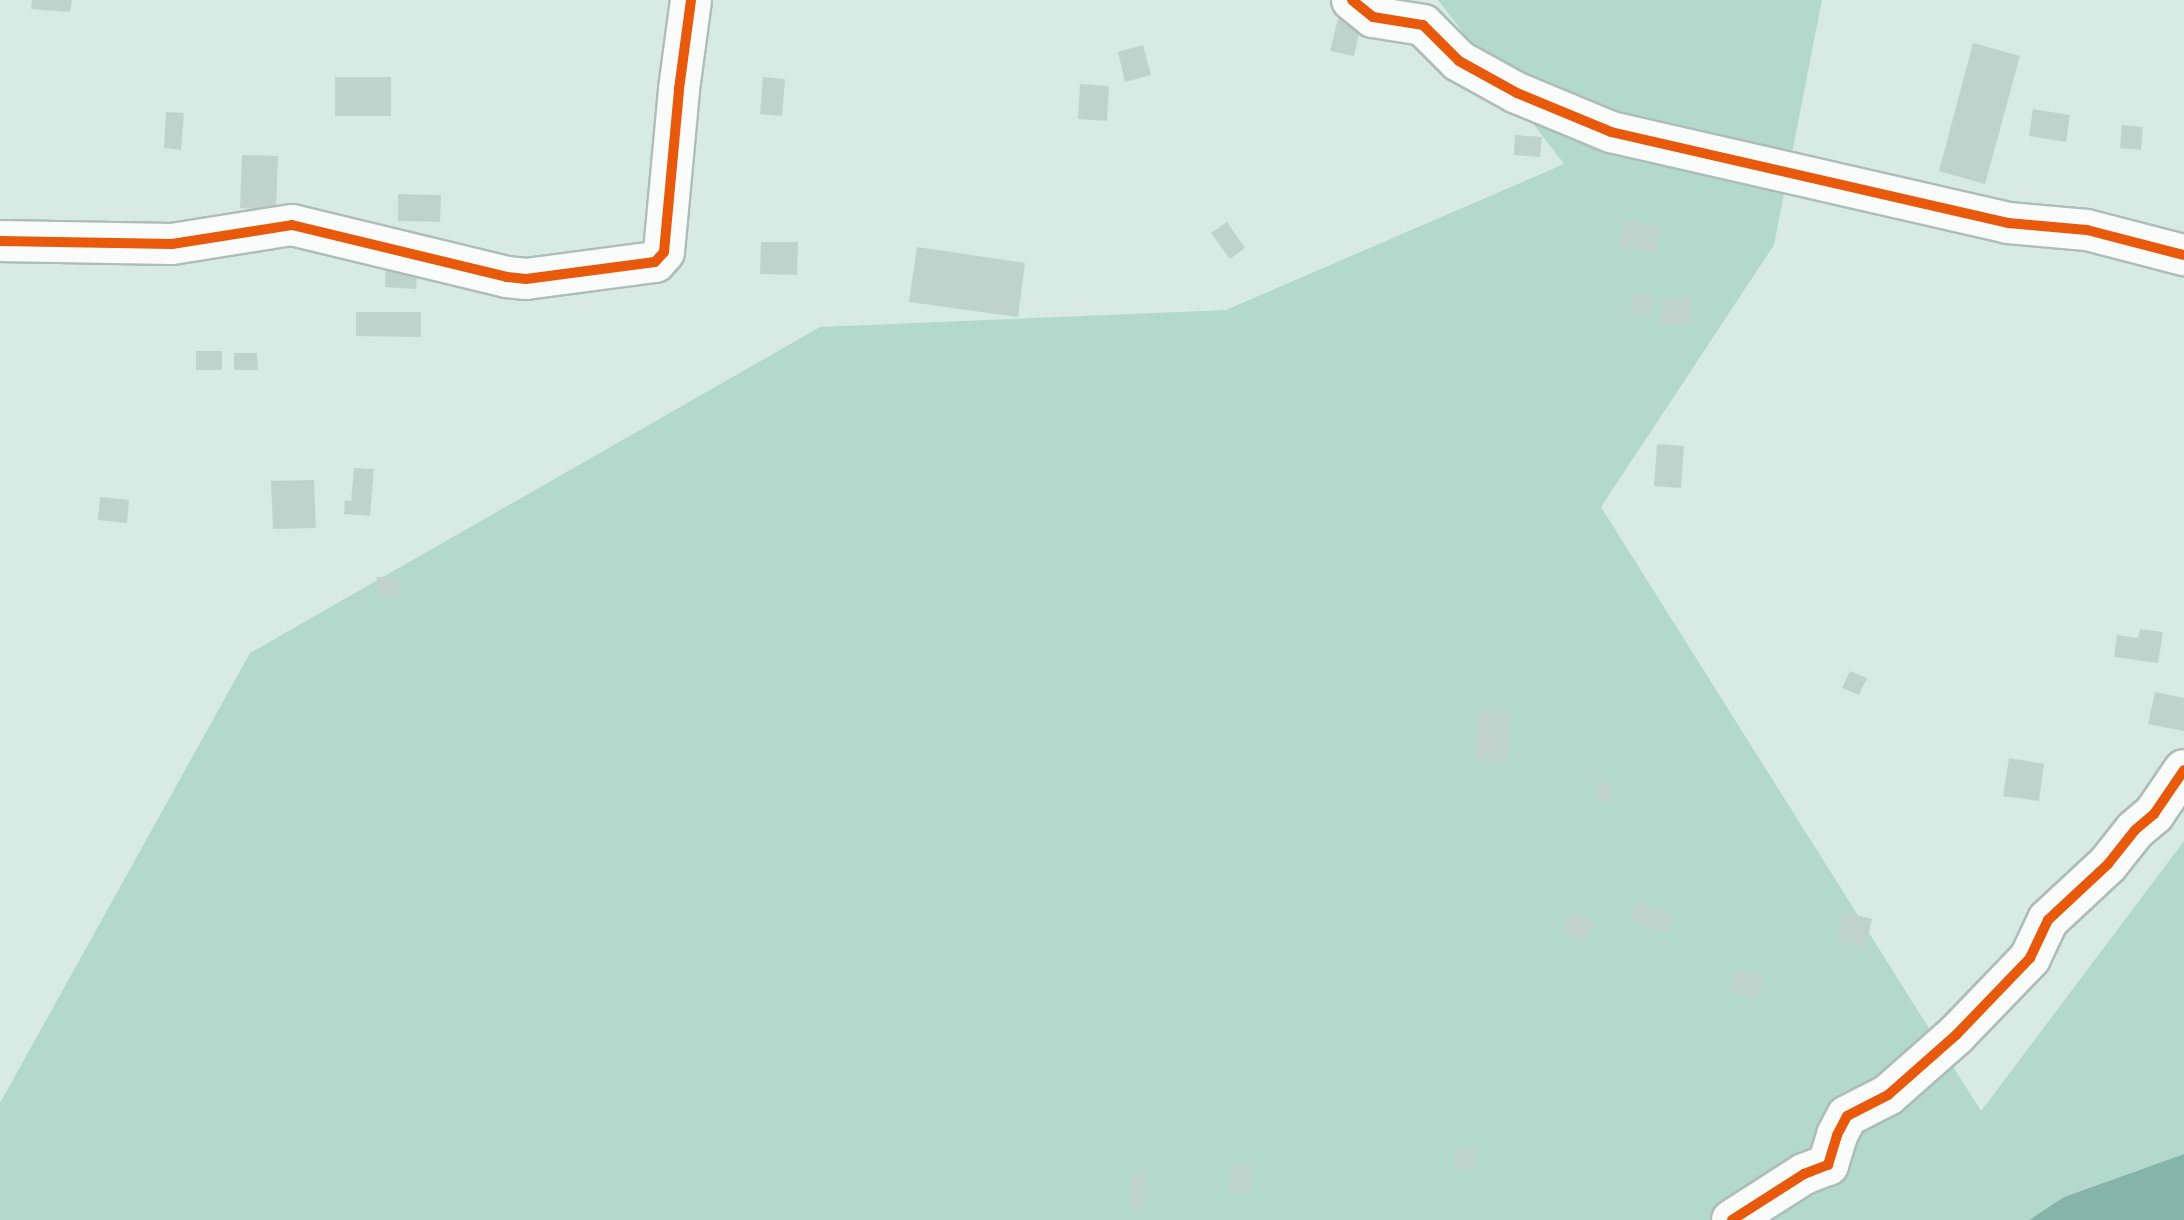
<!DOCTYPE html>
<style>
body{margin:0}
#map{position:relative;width:2184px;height:1220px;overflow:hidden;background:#d7ebe4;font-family:"Roboto Condensed",sans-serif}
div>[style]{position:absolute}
.green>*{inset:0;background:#b3d9cd}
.water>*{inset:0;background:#86b5a7}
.building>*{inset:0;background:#bfd3cc}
.roads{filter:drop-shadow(2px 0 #aebdb9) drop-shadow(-2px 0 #aebdb9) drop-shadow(0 2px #aebdb9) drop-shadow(0 -2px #aebdb9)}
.minor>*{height:40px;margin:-20px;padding:0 20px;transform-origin:20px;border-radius:20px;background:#f9fcfb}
.cycleway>*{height:10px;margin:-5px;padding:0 5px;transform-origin:5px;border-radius:5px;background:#e8590c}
span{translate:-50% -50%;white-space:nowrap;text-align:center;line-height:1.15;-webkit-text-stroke:6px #fff;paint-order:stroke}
</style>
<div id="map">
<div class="green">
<div style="clip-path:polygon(1438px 0,1822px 0,1774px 245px,1601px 507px,1981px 1111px,2184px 841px,2184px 1154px,2064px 1197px,2029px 1220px,0 1220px,0 1103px,250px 653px,820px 327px,1226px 310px,1564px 164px)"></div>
</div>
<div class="water">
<div style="clip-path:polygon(2184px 1154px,2184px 1220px,2029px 1220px,2064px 1197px)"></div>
</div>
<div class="building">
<div style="clip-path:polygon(32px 0,72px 0,70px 12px,31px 9px)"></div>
<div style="clip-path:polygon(1340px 11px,1363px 16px,1354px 56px,1330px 51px)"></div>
<div style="clip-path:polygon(1973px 43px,2020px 56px,1985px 184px,1939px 171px)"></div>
<div style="clip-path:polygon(1143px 45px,1151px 75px,1125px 82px,1118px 52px)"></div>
<div style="clip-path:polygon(335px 77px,391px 77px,391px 116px,335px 116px)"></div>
<div style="clip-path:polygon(763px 77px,785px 79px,782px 116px,760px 114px)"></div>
<div style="clip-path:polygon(1080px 84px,1109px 86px,1107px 121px,1078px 119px)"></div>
<div style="clip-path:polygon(2033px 109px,2070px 115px,2066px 142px,2029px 136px)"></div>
<div style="clip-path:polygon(166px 112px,184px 113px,181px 150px,164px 148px)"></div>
<div style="clip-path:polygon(2122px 125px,2143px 127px,2141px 150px,2120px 148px)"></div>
<div style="clip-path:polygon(1515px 135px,1542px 137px,1540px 157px,1514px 155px)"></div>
<div style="clip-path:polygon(242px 155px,278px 156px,276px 210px,240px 208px)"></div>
<div style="clip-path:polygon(398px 194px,441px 195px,440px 222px,398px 221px)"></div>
<div style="clip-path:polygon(1624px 220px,1661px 226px,1657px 253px,1619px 247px)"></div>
<div style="clip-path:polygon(1227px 222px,1245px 248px,1230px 259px,1211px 233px)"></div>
<div style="clip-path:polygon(761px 242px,798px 242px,797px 275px,760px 274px)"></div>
<div style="clip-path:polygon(917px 247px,1025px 263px,1018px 317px,909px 302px)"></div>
<div style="clip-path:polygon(386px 260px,418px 262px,416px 289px,385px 287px)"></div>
<div style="clip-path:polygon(1632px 292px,1653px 294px,1652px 315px,1631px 313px)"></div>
<div style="clip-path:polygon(1662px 297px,1692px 299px,1690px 325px,1660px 323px)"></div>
<div style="clip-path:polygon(356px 312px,421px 312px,421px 337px,356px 336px)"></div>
<div style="clip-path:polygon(196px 351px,222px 351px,222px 370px,196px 370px)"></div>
<div style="clip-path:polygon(234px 353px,257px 353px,258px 370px,234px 370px)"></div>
<div style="clip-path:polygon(1657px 444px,1684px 446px,1681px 488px,1654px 486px)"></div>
<div style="clip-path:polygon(354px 468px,374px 469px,370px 516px,344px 514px,345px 500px,351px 501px)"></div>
<div style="clip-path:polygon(314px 480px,316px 528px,273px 529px,271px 481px)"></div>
<div style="clip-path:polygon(100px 497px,129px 500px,127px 523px,98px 520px)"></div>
<div style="clip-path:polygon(377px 577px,400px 578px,398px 597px,376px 596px)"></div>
<div style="clip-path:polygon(2140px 629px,2163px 632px,2158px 663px,2114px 657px,2117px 635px,2138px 638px)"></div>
<div style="clip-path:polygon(1850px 671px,1867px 678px,1859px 695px,1842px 688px)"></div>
<div style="clip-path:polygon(2155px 692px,2184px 698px,2184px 731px,2148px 724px)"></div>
<div style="clip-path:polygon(1477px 711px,1511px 712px,1508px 762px,1475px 760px)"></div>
<div style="clip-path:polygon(2009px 758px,2044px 764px,2039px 801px,2003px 796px)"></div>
<div style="clip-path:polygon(1598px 781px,1613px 782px,1611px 802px,1596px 801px)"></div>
<div style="clip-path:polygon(1637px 902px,1674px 916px,1667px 934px,1631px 921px)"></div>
<div style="clip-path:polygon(1573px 910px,1596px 924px,1584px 944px,1561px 930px)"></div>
<div style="clip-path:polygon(1844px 912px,1872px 919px,1865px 948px,1837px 941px)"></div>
<div style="clip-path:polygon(1737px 968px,1764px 977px,1757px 999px,1729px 991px)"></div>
<div style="clip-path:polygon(1455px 1148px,1476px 1149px,1474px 1170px,1454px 1168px)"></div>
<div style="clip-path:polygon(1232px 1164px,1252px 1166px,1250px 1194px,1230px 1193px)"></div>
<div style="clip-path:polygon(1131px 1173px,1146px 1174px,1143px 1211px,1129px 1210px)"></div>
</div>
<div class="roads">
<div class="minor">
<div style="left:1352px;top:0;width:27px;rotate:39deg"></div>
<div style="left:1373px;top:17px;width:51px;rotate:9.1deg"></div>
<div style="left:1423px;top:25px;width:51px;rotate:45deg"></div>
<div style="left:1459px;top:61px;width:66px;rotate:28.9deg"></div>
<div style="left:1517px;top:93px;width:102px;rotate:22.5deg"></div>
<div style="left:1611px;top:132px;width:407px;rotate:12.9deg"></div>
<div style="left:2008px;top:223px;width:79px;rotate:5.1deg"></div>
<div style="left:2087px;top:230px;width:100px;rotate:14.5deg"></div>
<div style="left:0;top:241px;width:172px;rotate:1deg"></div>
<div style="left:172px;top:244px;width:121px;rotate:-9deg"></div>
<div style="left:292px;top:225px;width:221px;rotate:13.6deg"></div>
<div style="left:507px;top:277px;width:19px;rotate:6deg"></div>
<div style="left:526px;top:279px;width:130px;rotate:-7.5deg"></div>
<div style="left:655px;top:262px;width:13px;rotate:-48deg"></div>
<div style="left:664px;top:252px;width:164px;rotate:-84.7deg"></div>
<div style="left:679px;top:89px;width:90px;rotate:-82.3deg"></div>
<div style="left:1732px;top:1220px;width:85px;rotate:-32.6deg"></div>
<div style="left:1804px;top:1174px;width:26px;rotate:-21deg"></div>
<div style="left:1828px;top:1165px;width:31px;rotate:-73deg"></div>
<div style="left:1837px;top:1135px;width:21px;rotate:-62deg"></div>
<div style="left:1847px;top:1116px;width:46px;rotate:-27.1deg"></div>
<div style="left:1888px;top:1095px;width:91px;rotate:-41.4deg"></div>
<div style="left:1956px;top:1035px;width:107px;rotate:-46.1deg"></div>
<div style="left:2030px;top:958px;width:42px;rotate:-64.7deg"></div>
<div style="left:2048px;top:920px;width:82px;rotate:-43deg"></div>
<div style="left:2108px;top:864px;width:43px;rotate:-51.5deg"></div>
<div style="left:2135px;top:830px;width:25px;rotate:-40deg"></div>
<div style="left:2154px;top:814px;width:53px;rotate:-55.7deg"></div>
</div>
</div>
<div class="cycleway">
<div style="left:1352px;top:0;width:27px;rotate:39deg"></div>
<div style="left:1373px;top:17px;width:51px;rotate:9.1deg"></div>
<div style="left:1423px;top:25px;width:51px;rotate:45deg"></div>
<div style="left:1459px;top:61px;width:66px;rotate:28.9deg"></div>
<div style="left:1517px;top:93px;width:102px;rotate:22.5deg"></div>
<div style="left:1611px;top:132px;width:407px;rotate:12.9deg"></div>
<div style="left:2008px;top:223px;width:79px;rotate:5.1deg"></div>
<div style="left:2087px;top:230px;width:100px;rotate:14.5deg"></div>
<div style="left:0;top:241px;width:172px;rotate:1deg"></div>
<div style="left:172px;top:244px;width:121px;rotate:-9deg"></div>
<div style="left:292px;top:225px;width:221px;rotate:13.6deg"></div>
<div style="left:507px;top:277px;width:19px;rotate:6deg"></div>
<div style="left:526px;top:279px;width:130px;rotate:-7.5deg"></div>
<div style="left:655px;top:262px;width:13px;rotate:-48deg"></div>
<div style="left:664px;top:252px;width:164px;rotate:-84.7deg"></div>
<div style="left:679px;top:89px;width:90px;rotate:-82.3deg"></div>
<div style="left:1732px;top:1220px;width:85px;rotate:-32.6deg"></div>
<div style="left:1804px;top:1174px;width:26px;rotate:-21deg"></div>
<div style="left:1828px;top:1165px;width:31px;rotate:-73deg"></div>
<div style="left:1837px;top:1135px;width:21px;rotate:-62deg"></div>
<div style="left:1847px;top:1116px;width:46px;rotate:-27.1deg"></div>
<div style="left:1888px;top:1095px;width:91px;rotate:-41.4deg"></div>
<div style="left:1956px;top:1035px;width:107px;rotate:-46.1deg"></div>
<div style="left:2030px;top:958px;width:42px;rotate:-64.7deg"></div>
<div style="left:2048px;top:920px;width:82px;rotate:-43deg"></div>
<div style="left:2108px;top:864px;width:43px;rotate:-51.5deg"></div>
<div style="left:2135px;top:830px;width:25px;rotate:-40deg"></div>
<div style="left:2154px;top:814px;width:53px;rotate:-55.7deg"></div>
</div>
</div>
